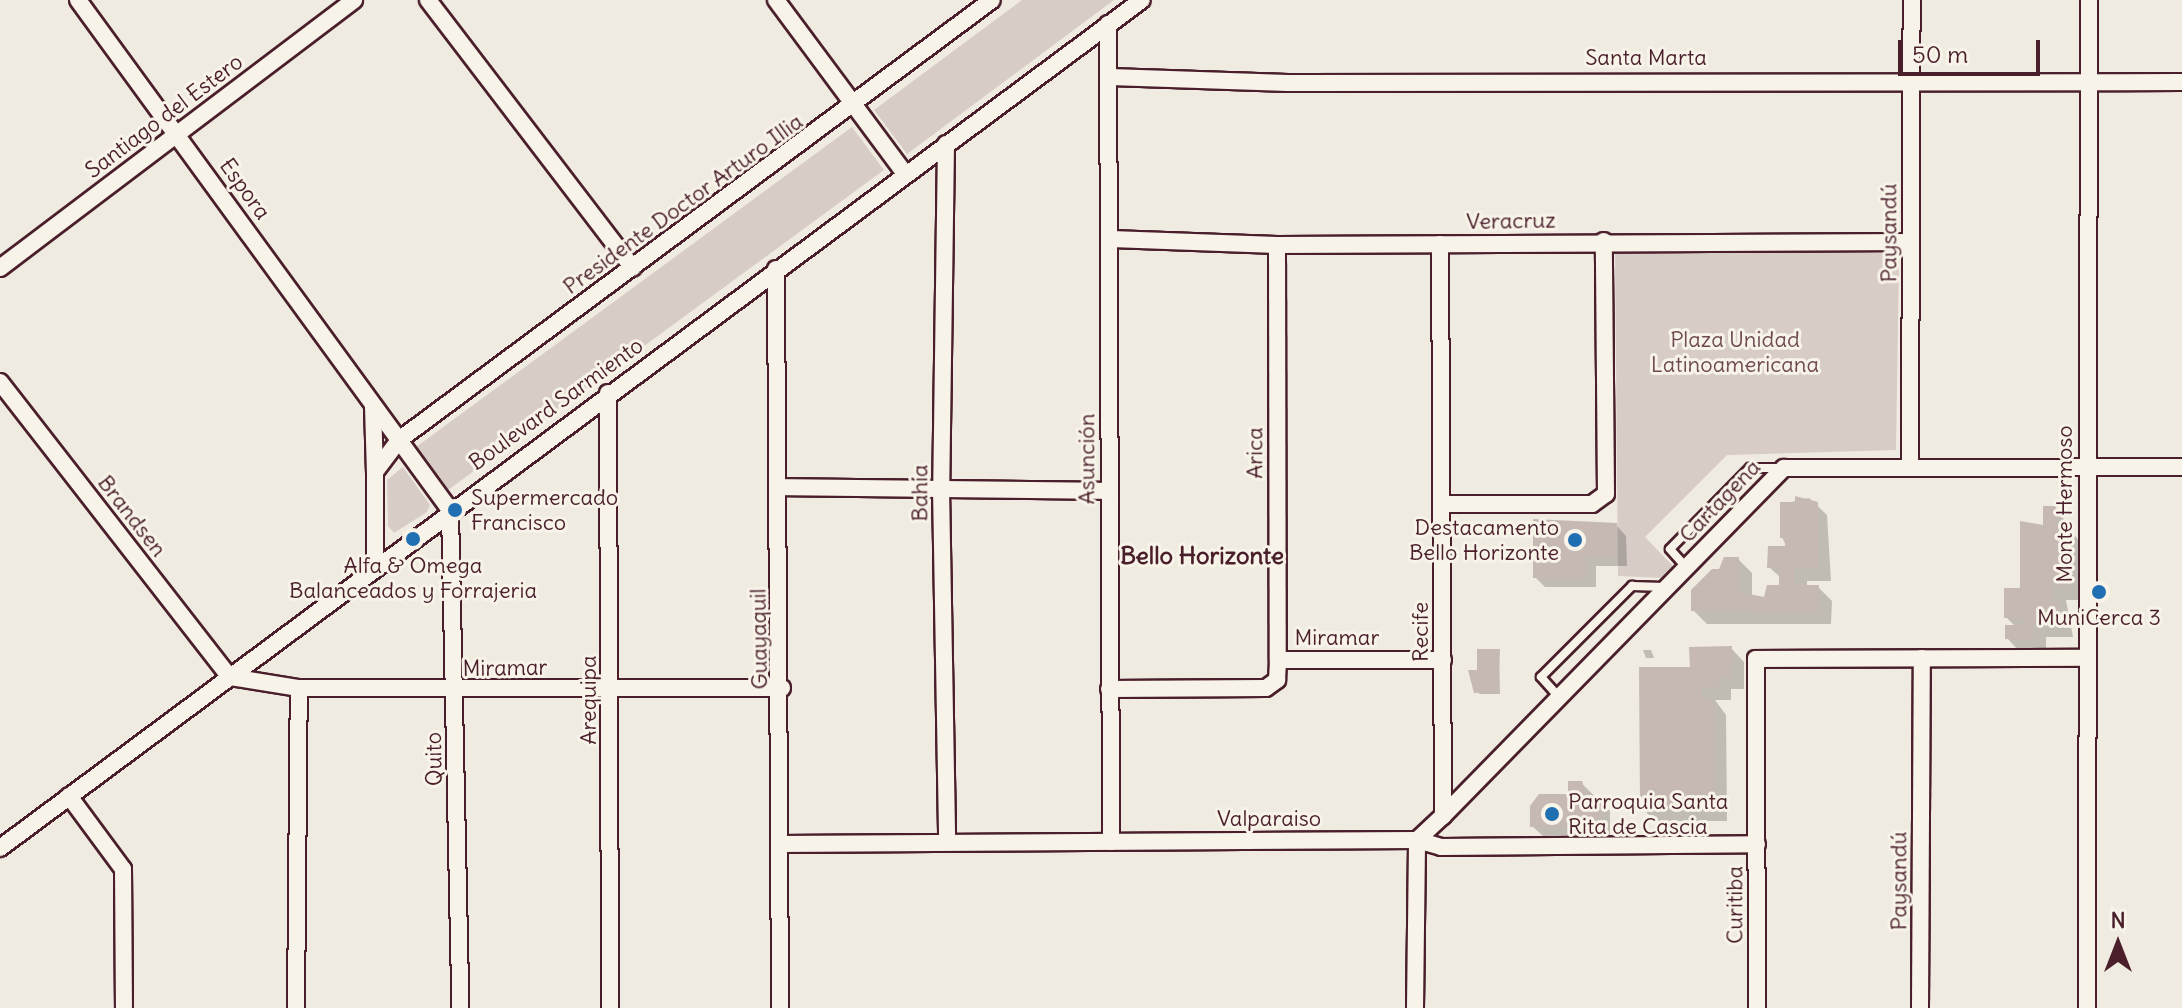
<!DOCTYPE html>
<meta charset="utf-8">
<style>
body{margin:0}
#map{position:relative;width:2182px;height:1008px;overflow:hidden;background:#f0ebe0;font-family:Delius,sans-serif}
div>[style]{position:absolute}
.green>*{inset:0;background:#d8cdc6}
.shadow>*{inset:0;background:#0003}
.building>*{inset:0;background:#c6b8b3}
.roads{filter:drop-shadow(2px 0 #4a1f2b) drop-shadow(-2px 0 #4a1f2b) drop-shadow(0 2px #4a1f2b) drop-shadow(0 -2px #4a1f2b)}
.lane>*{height:8px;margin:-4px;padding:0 4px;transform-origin:4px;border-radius:4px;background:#f7f3e8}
.street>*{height:16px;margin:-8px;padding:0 8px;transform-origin:8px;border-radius:8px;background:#f7f3e8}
.dots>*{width:22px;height:22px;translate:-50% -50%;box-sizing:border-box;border:4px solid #f7f3e8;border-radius:50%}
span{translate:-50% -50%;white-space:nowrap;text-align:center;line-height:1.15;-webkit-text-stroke:6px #f7f3e8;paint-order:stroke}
.street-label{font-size:22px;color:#4a1f2b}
.park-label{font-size:22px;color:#6e4a52}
.poi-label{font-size:22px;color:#4a1f2b}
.left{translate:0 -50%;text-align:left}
.right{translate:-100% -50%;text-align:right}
.neighbourhood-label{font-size:24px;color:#4a1f2b;font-weight:700}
.north{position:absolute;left:2078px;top:904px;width:80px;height:80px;-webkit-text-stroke:6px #f7f3e8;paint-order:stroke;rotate:0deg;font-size:22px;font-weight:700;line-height:32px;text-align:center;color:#4a1f2b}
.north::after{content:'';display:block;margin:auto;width:28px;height:36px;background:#4a1f2b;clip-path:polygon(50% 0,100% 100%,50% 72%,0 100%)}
.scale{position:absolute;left:1898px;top:40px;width:142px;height:36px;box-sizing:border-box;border:4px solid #4a1f2b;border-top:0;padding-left:10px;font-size:24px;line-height:28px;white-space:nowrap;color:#4a1f2b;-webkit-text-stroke:6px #f7f3e8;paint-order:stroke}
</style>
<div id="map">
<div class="green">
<div style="clip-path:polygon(1022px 0,1114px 0,907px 154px,874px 110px)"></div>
<div style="clip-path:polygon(852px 127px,884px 170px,448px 490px,416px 447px)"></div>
<div style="clip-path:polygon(1887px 250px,1899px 260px,1896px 450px,1727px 455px,1645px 537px,1673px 566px,1661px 578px,1618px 576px,1615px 254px)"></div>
<div style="clip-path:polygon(403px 467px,430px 505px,427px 512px,394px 533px,388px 526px,387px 480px)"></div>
</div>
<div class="shadow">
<div style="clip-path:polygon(1809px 498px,1827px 515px,1831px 581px,1807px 581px,1807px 587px,1818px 587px,1832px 601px,1831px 624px,1707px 624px,1693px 610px,1720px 571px,1738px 559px,1752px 573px,1752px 597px,1765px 600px,1781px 587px,1781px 578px,1769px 567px,1787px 548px,1782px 537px,1782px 504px)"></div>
<div style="clip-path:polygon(2056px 508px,2079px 541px,2079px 600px,2066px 600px,2073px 637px,2046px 637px,2046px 652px,2020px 652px,2007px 638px,2016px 627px,2006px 617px)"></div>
<div style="clip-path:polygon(1616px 525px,1626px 536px,1627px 566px,1596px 566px,1596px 587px,1545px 587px,1535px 577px)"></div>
<div style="clip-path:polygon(1731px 648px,1744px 662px,1744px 689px,1731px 689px,1731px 700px,1715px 700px,1726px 715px,1727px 821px,1655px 821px,1642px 808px,1692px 669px)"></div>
<div style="clip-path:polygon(1643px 650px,1651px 650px,1654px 658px,1646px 658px)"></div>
<div style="clip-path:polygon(1499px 651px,1500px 694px,1479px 694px,1479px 672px)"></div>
<div style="clip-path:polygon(1581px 783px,1610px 811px,1610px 835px,1543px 836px,1532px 826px)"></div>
</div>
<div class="building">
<div style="clip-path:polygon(1795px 496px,1818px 502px,1818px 568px,1794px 568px,1794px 585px,1819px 585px,1818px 612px,1691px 611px,1691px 590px,1712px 569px,1719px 569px,1724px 557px,1739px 557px,1739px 592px,1764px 597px,1767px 585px,1779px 585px,1779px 568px,1767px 568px,1768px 546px,1785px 546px,1785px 538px,1780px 538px,1780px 502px,1795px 502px)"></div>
<div style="clip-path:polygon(2043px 506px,2056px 506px,2056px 525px,2067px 525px,2067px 587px,2053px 587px,2053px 602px,2060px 602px,2060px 625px,2033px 624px,2033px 639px,2005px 639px,2005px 625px,2024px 625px,2024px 618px,2004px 618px,2004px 588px,2020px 588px,2020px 521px,2043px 525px)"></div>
<div style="clip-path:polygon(1533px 519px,1617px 523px,1617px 557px,1587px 557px,1587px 578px,1533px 578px)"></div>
<div style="clip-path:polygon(1732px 646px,1731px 676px,1719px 676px,1719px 687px,1702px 688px,1702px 699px,1713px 699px,1714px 808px,1640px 808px,1639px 667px,1690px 667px,1689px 647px)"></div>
<div style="clip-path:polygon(1477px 649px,1500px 649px,1498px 692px,1474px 693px,1468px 670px,1477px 670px)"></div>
<div style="clip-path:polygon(1568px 781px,1582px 781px,1588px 800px,1601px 799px,1601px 826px,1530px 827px,1530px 806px,1539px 794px,1568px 794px)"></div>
</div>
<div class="roads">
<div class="lane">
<div style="left:1686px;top:567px;width:24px;rotate:-132deg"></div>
<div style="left:1670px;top:549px;width:114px;rotate:-45.4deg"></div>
<div style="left:1750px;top:468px;width:33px"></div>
<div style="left:1559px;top:697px;width:27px;rotate:-132deg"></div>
<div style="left:1541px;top:677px;width:129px;rotate:-45deg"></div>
<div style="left:1632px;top:586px;width:32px;rotate:2deg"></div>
</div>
<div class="street">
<div style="left:78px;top:0;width:631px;rotate:53.89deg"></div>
<div style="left:450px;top:510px;width:498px;rotate:88.8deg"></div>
<div style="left:428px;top:0;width:337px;rotate:52.6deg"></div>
<div style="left:776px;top:0;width:217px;rotate:53.4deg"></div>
<div style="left:1108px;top:24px;width:818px;rotate:89.79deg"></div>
<div style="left:1110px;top:77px;width:178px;rotate:1.9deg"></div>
<div style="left:1288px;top:83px;width:894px;rotate:-0.06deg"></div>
<div style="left:946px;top:144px;width:344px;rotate:90.8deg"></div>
<div style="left:941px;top:488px;width:354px;rotate:89deg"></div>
<div style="left:1111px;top:239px;width:166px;rotate:2.1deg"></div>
<div style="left:1277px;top:245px;width:634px;rotate:-0.27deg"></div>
<div style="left:1277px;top:245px;width:415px;rotate:89.9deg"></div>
<div style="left:0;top:268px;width:444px;rotate:-37.1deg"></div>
<div style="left:776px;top:269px;width:739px;rotate:89.69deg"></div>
<div style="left:0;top:382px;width:374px;rotate:52.1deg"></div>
<div style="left:608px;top:393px;width:615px;rotate:89.81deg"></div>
<div style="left:373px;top:406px;width:66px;rotate:88.3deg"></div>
<div style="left:1910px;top:467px;width:467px;rotate:-89.8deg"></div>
<div style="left:779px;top:487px;width:329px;rotate:0.7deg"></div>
<div style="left:1442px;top:504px;width:150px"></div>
<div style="left:1592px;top:504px;width:17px;rotate:-36deg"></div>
<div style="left:1606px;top:494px;width:253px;rotate:-90.5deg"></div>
<div style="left:375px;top:565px;width:93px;rotate:-90deg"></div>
<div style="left:375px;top:472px;width:40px;rotate:-53deg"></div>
<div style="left:399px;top:440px;width:738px;rotate:-36.58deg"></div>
<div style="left:230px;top:677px;width:70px;rotate:9.1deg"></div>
<div style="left:299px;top:688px;width:483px"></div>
<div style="left:1109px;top:689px;width:157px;rotate:-0.4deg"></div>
<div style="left:1266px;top:688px;width:14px;rotate:-36deg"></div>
<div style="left:1277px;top:680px;width:20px;rotate:-87deg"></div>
<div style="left:1278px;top:660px;width:165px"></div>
<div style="left:69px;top:796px;width:91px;rotate:53.5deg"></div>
<div style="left:123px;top:869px;width:139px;rotate:89.6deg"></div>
<div style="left:1443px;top:816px;width:487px;rotate:-45.6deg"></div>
<div style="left:1784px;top:468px;width:398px;rotate:-0.1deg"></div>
<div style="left:780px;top:844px;width:637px;rotate:-0.36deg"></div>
<div style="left:1417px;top:840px;width:25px;rotate:16deg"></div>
<div style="left:1441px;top:847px;width:316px;rotate:-0.5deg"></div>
<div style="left:0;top:848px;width:1422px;rotate:-36.6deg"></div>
<div style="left:296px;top:1008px;width:320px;rotate:-89.5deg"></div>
<div style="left:1415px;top:1008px;width:168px;rotate:-89.3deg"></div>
<div style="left:1417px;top:840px;width:35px;rotate:-43deg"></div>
<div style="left:1443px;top:816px;width:572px;rotate:-90.3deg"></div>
<div style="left:1757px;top:1008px;width:349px;rotate:-90.2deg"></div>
<div style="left:1756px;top:659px;width:330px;rotate:-0.2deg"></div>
<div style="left:1920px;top:1008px;width:350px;rotate:-89.7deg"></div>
<div style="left:2087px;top:1008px;width:1008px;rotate:-89.89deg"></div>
</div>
</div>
<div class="dots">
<div style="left:455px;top:510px;background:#1f6fb2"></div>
<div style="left:413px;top:539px;background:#1f6fb2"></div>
<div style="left:1575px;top:540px;background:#1f6fb2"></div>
<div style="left:2099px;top:592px;background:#1f6fb2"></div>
<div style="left:1552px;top:814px;background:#1f6fb2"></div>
</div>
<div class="street-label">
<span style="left:1646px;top:58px">Santa Marta</span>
<span style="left:164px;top:116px;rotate:-37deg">Santiago del Estero</span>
<span style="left:245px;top:189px;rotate:54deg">Espora</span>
<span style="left:683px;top:204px;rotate:-36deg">Presidente Doctor Arturo Illia</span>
<span style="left:1511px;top:221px;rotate:-1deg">Veracruz</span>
<span style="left:1889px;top:233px;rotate:-90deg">Paysandú</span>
<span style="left:556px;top:404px;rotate:-36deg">Boulevard Sarmiento</span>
<span style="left:1255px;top:453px;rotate:-90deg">Arica</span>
<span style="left:1087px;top:459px;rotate:-90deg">Asunción</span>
<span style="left:920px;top:493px;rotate:-90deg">Bahía</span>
<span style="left:1720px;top:501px;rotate:-46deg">Cartagena</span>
<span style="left:2065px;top:504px;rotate:-90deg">Monte Hermoso</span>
<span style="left:132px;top:516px;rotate:52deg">Brandsen</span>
<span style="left:1421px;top:632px;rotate:-90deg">Recife</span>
<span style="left:1337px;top:638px">Miramar</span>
<span style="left:759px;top:639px;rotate:-91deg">Guayaquil</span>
<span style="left:505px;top:668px;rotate:-1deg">Miramar</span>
<span style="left:589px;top:700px;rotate:-90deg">Arequipa</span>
<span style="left:434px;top:759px;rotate:-91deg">Quito</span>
<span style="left:1269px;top:819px">Valparaiso</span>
<span style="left:1899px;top:881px;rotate:-90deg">Paysandú</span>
<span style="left:1735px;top:905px;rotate:-90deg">Curitiba</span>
</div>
<div class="park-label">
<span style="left:1735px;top:352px">Plaza Unidad<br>Latinoamericana</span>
</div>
<div class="poi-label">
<span class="left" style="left:471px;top:510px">Supermercado<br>Francisco</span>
<span class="right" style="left:1559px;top:540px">Destacamento<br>Bello Horizonte</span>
<span style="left:413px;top:578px">Alfa &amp; Omega<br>Balanceados y Forrajeria</span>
<span style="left:2099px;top:618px">MuniCerca 3</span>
<span class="left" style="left:1568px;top:814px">Parroquia Santa<br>Rita de Cascia</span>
</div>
<div class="neighbourhood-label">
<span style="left:1202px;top:556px">Bello Horizonte</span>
</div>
<div class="north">N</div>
<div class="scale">50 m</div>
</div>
